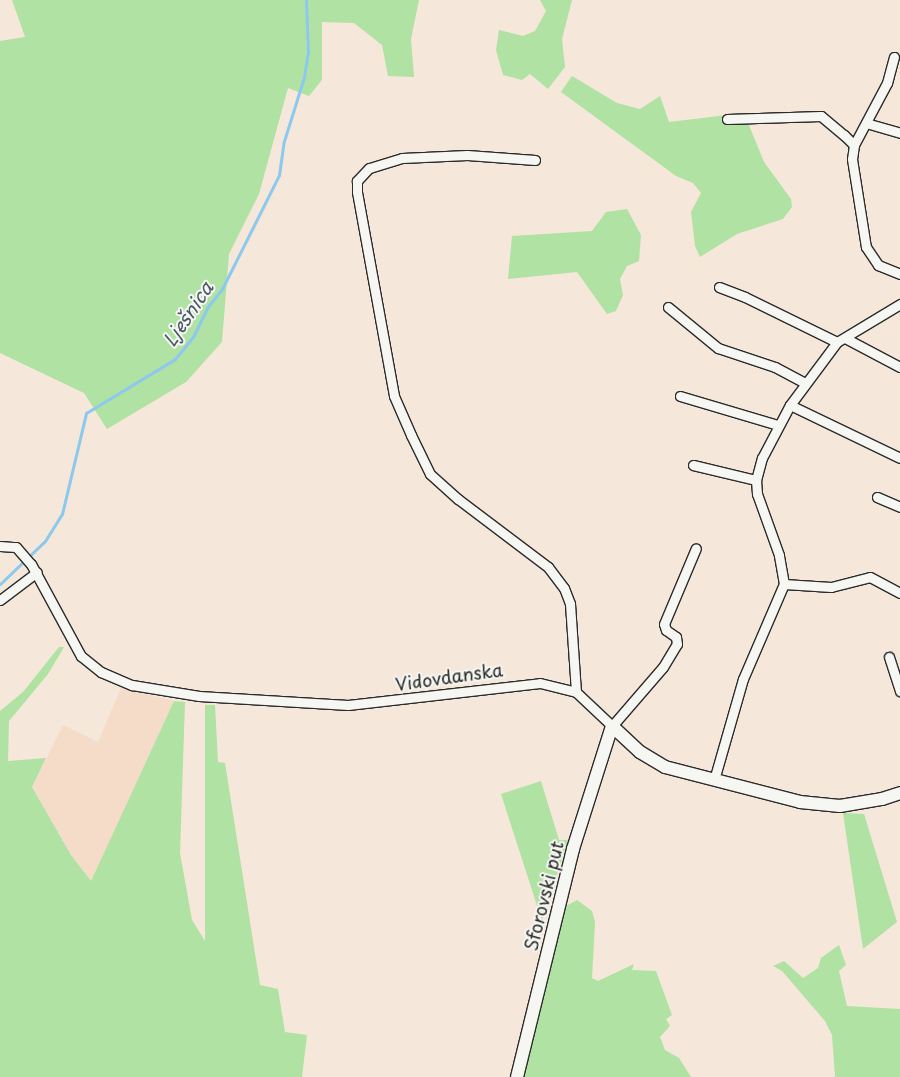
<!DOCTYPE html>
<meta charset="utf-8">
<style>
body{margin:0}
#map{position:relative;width:900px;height:1077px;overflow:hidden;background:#f5e7da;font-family:"Playpen Sans",sans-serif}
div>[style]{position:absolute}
.built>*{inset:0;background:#f4dcc9}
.green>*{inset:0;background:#b0e2a3}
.stream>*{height:3px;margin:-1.5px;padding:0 1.5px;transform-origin:1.5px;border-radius:1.5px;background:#8dc9ed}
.roads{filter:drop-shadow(1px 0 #2b2b2b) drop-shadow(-1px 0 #2b2b2b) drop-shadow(0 1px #2b2b2b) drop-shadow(0 -1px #2b2b2b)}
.street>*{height:9px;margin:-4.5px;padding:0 4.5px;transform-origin:4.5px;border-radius:4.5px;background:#f6f6f2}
.secondary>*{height:12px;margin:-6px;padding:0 6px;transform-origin:6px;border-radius:6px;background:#f6f6f2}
span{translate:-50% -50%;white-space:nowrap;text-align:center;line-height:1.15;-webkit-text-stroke:4px #f6f6f2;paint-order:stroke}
.street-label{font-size:18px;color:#2b2b2b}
.water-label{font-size:19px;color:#485a65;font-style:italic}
</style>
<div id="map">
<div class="built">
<div style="clip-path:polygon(121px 688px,174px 701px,91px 881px,71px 855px,32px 787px,63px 725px,98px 742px)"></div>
</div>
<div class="green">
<div style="clip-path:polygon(12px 0,419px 0,411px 39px,414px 77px,388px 76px,382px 45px,354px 23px,322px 22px,322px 80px,309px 96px,288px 88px,259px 194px,229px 254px,222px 342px,186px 382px,107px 429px,84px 393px,0 353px,0 41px,25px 37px)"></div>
<div style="clip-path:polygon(540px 0,572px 0,562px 39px,565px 67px,548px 89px,530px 74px,522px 80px,503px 75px,496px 50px,499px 30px,523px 36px,535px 31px,546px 11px)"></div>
<div style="clip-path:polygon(572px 76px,617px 103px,640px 109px,660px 96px,669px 122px,744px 113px,764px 162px,791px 199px,792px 207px,783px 219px,737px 234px,700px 257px,695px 246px,691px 212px,701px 193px,693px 183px,676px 176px,561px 92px)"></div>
<div style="clip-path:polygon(627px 209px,641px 235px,639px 261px,627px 266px,620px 279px,623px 295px,616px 311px,607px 314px,577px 272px,508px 279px,512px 236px,592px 231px,606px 212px)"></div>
<div style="clip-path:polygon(59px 647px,64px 647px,48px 674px,9px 721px,8px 761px,46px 758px,32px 787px,71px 855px,91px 881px,174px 701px,185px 702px,180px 853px,192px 920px,205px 941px,205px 705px,215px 705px,218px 762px,225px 763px,260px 985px,278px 989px,285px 1032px,307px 1035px,302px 1077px,0 1077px,0 711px,23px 692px)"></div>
<div style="clip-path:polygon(541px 781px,559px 840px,568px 840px,542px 921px,501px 794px)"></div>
<div style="clip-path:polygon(843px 813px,864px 814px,897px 922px,863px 949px)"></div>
<div style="clip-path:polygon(577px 900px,592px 911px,595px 922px,592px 978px,598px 981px,634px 964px,632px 970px,656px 971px,672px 1015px,666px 1019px,670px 1026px,660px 1037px,665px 1050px,679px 1058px,691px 1077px,521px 1077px,566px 906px)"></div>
<div style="clip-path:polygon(839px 945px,846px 965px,839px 971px,847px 1006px,900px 1009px,900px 1077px,835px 1077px,832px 1035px,825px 1021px,782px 971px,773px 966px,784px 961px,803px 978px,818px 968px,821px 958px)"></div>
</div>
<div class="stream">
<div style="left:0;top:584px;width:62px;rotate:-43.7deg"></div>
<div style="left:45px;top:541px;width:32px;rotate:-58deg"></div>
<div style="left:62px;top:514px;width:104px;rotate:-76.6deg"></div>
<div style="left:86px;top:413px;width:104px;rotate:-31.2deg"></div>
<div style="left:175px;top:359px;width:28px;rotate:-51deg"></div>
<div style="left:193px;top:337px;width:32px;rotate:-64deg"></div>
<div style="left:207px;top:308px;width:24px;rotate:-52deg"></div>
<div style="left:222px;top:289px;width:127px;rotate:-63.4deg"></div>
<div style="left:279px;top:175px;width:34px;rotate:-82deg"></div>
<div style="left:284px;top:141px;width:67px;rotate:-72.6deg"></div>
<div style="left:304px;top:77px;width:24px;rotate:-81deg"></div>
<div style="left:308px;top:53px;width:53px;rotate:-92.2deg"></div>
</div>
<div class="roads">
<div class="street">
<div style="left:727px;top:119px;width:94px;rotate:-1.8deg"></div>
<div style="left:821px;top:116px;width:30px;rotate:40deg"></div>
<div style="left:844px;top:135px;width:14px;rotate:45deg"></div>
<div style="left:854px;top:145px;width:14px;rotate:98deg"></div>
<div style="left:852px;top:159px;width:89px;rotate:81deg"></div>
<div style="left:866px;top:247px;width:22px;rotate:56deg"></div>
<div style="left:878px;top:265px;width:24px;rotate:22deg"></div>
<div style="left:866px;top:123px;width:35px;rotate:16deg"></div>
<div style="left:854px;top:145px;width:70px;rotate:-62deg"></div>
<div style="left:887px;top:83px;width:27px;rotate:-75deg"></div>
<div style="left:535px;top:160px;width:68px;rotate:-175.8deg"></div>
<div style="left:467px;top:155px;width:65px;rotate:177.4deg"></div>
<div style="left:402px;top:158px;width:34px;rotate:163deg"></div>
<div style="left:369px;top:168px;width:18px;rotate:133deg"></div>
<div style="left:357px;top:181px;width:11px;rotate:90deg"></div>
<div style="left:357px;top:192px;width:207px;rotate:79.7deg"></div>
<div style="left:394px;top:396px;width:43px;rotate:66.4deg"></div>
<div style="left:411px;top:435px;width:43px;rotate:64deg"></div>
<div style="left:430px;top:474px;width:38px;rotate:42deg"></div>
<div style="left:458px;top:499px;width:113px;rotate:37.1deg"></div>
<div style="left:548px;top:567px;width:26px;rotate:53deg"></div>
<div style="left:564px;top:588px;width:17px;rotate:69deg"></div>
<div style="left:570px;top:604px;width:88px;rotate:86.1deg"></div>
<div style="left:719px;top:287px;width:28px;rotate:21deg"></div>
<div style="left:745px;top:297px;width:102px;rotate:26.1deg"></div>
<div style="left:668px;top:307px;width:65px;rotate:39.4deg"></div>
<div style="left:718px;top:348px;width:60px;rotate:18.4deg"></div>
<div style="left:775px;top:367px;width:34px;rotate:28deg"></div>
<div style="left:845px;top:338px;width:62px;rotate:27.8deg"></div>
<div style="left:680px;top:396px;width:102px;rotate:16.5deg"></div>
<div style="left:790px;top:405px;width:122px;rotate:25.7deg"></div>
<div style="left:693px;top:465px;width:65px;rotate:13.4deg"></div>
<div style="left:877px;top:497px;width:25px;rotate:23deg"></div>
<div style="left:0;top:546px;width:16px;rotate:4deg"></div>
<div style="left:16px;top:547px;width:23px;rotate:49deg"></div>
<div style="left:31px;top:564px;width:105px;rotate:61.5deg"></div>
<div style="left:81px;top:656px;width:26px;rotate:39deg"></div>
<div style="left:101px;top:672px;width:34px;rotate:23deg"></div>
<div style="left:132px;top:685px;width:68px;rotate:9.3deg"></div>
<div style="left:199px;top:696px;width:149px;rotate:3.5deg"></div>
<div style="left:348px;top:705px;width:193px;rotate:-6.5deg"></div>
<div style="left:540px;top:683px;width:37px;rotate:14deg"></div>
<div style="left:576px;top:692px;width:50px;rotate:43.4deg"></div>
<div style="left:612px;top:726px;width:78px;rotate:-49.2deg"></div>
<div style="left:663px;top:667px;width:27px;rotate:-59deg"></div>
<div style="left:677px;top:644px;width:7px;rotate:-98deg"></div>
<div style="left:676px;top:637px;width:12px;rotate:-145deg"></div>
<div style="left:666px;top:630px;width:6px;rotate:-108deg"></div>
<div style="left:664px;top:624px;width:82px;rotate:-67.2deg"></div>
<div style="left:784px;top:584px;width:47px;rotate:3.7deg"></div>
<div style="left:831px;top:587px;width:40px;rotate:-14.4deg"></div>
<div style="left:870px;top:577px;width:34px;rotate:28deg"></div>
<div style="left:0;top:600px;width:46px;rotate:-37.1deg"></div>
<div style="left:889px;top:657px;width:36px;rotate:72deg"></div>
<div style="left:714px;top:780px;width:105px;rotate:-74deg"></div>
<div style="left:743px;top:679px;width:103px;rotate:-66.7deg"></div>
<div style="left:784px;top:584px;width:29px;rotate:-100deg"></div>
<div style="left:779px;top:555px;width:65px;rotate:-109.8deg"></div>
<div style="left:757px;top:494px;width:14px;rotate:-94deg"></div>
<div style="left:756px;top:480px;width:23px;rotate:-75deg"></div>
<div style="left:762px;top:458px;width:60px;rotate:-62.2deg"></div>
<div style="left:790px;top:405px;width:79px;rotate:-53.3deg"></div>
<div style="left:837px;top:342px;width:74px;rotate:-31.1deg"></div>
</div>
<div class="secondary">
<div style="left:517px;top:1077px;width:235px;rotate:-76.2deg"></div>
<div style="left:573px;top:849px;width:129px;rotate:-72.4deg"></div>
<div style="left:612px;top:726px;width:38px;rotate:43deg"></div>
<div style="left:640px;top:752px;width:29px;rotate:31deg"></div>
<div style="left:665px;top:767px;width:139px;rotate:14.5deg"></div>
<div style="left:800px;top:802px;width:40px;rotate:5.7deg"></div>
<div style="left:840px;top:806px;width:43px;rotate:-9.5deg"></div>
<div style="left:882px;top:799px;width:19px;rotate:-18deg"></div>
</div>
</div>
<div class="street-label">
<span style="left:449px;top:677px;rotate:-8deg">Vidovdanska</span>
<span style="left:544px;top:896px;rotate:-76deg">Sforovski put</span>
</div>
<div class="water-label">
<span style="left:188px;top:314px;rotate:-56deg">Lješnica</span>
</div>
</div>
